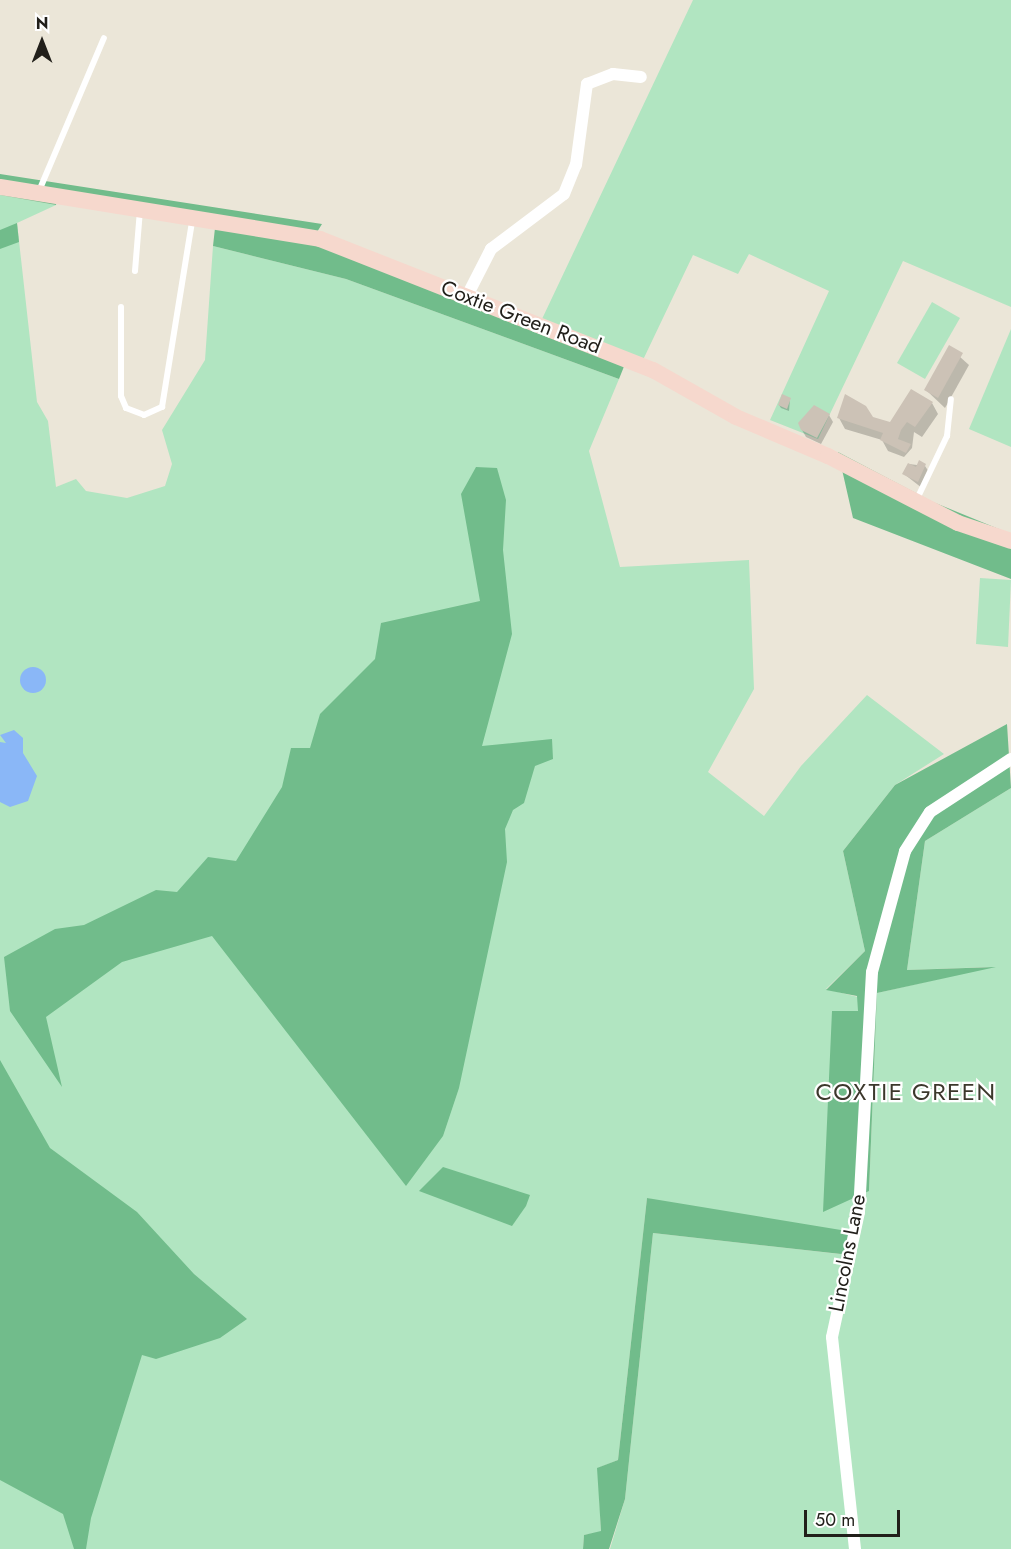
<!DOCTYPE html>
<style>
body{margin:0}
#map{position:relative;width:1011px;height:1549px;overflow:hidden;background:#ebe6d8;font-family:Jost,sans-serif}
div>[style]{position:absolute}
.green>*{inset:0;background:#b1e5c1}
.forest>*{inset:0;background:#71bc8b}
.water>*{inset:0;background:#8ab7f7}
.round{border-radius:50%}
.shadow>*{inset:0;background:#0003}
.building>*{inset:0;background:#ccc2b6}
.lane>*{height:6px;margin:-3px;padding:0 3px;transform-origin:3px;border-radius:3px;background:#fff}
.street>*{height:12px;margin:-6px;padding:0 6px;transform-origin:6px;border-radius:6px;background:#fff}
.secondary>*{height:16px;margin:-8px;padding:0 8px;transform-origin:8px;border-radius:8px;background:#f6d8cd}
span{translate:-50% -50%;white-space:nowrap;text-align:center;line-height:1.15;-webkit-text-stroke:4.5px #fff;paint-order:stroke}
.street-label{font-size:21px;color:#211f1a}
.quarter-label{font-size:24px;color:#3c382c;letter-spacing:1.5px}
.north{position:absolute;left:12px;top:12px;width:60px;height:60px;-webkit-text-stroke:4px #fff;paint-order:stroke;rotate:0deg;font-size:16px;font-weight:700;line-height:24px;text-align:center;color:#211f1a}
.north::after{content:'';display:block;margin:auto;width:21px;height:27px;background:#211f1a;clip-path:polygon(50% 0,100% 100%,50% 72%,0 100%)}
.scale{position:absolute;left:804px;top:1510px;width:96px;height:27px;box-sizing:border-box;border:3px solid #211f1a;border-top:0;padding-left:8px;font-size:18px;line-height:21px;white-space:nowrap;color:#211f1a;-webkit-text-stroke:4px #fff;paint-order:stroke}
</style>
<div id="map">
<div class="green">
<div style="clip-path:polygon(693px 0,1011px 0,1011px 307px,903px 261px,818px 439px,770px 420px,829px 291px,749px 254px,738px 274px,693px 255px,642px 362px,542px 319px)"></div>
<div style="clip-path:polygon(0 195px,56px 205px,17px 223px,37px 402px,48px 421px,56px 487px,76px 479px,86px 491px,127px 498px,165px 486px,172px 464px,162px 430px,205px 360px,213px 246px,346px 279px,619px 379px,589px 451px,620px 567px,749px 560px,754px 689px,708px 772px,764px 816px,801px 766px,867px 695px,944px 754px,895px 785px,843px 851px,865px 951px,826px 989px,858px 997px,858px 1011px,833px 1011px,869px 1191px,877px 993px,991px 967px,907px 970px,925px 841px,1011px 788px,1011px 1549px,610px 1549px,625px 1499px,653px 1233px,849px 1255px,647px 1198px,618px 1460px,598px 1468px,601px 1532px,584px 1535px,583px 1549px,0 1549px)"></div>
<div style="clip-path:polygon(932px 302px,960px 318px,925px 379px,897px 363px)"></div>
<div style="clip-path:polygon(1011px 329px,1011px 447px,969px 429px)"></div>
<div style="clip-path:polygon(980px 578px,1011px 580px,1008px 647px,976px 644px)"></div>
</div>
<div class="forest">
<div style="clip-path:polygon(0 174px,322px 224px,314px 237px,627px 359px,619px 379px,346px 279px,213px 246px,216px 219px,58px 194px,56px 205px,0 195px)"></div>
<div style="clip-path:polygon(17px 223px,19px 242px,0 249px,0 230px)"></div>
<div style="clip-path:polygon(838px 452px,933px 502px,1011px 534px,1011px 579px,853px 518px)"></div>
<div style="clip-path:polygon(476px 467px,497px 468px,506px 500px,503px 550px,512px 634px,482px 746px,552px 739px,553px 759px,535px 766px,524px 803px,513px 810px,505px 829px,507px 862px,459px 1088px,443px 1136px,406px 1186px,212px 936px,122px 962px,46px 1017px,62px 1087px,10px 1011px,4px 957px,55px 929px,84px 925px,156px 890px,177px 892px,208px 857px,236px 861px,282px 787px,291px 748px,310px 748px,320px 714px,375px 659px,381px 623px,480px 601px,461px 494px)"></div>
<div style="clip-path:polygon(1007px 724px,1011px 788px,925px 841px,907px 970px,996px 967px,877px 993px,869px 1191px,823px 1212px,832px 1011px,858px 1011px,857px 996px,826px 990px,865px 951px,843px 851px,895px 785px)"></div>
<div style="clip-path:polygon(0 1060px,50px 1148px,137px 1212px,194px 1274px,247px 1319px,220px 1338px,156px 1359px,142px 1355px,91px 1518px,86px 1549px,74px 1549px,63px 1514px,0 1480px)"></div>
<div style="clip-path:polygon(443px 1167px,530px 1195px,526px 1206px,512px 1226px,419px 1191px)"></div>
<div style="clip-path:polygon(647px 1198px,853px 1232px,850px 1255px,653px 1233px,625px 1499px,609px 1549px,583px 1549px,584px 1535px,601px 1531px,597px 1468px,618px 1460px)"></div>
</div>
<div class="water">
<div class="round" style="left:20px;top:667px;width:26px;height:26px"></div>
<div style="clip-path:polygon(14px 730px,23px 738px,23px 753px,37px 776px,28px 801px,10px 807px,0 802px,0 742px,6px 743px,0 735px)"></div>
</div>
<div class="shadow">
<div style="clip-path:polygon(950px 348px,969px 365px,945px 408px,926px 390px)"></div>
<div style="clip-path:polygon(790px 399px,789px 411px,781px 408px,779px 405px)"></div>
<div style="clip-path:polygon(932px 403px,938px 414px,922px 437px,914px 432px,912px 448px,904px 457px,888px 451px,882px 440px,845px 429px,839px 418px,890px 424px)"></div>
<div style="clip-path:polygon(829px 415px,833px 422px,821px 444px,806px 437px,802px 430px)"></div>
<div style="clip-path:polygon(909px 464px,925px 466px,929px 472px,922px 488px,904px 474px)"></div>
</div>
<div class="building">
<div style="clip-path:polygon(949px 345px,963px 353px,938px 398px,924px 390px)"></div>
<div style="clip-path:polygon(911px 389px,933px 402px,915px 427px,907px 422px,901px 430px,898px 439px,911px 444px,906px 453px,880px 440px,883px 433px,837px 418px,845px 394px,866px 406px,873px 417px,890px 422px)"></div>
<div style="clip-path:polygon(782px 394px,791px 398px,787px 409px,778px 405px)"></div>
<div style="clip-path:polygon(814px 405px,830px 414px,817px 438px,801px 430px,798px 423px)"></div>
<div style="clip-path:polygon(919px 460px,926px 464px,918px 482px,902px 474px,908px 463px,916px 467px)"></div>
</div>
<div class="lane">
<div style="left:39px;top:191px;width:166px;rotate:-67deg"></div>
<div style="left:135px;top:271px;width:61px;rotate:-85.3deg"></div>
<div style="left:121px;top:307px;width:89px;rotate:90deg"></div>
<div style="left:121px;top:396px;width:13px;rotate:67deg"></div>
<div style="left:126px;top:408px;width:19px;rotate:21deg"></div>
<div style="left:144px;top:415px;width:20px;rotate:-24deg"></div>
<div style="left:162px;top:407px;width:188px;rotate:-80.8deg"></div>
<div style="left:917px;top:499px;width:70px;rotate:-64.5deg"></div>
<div style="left:947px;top:436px;width:37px;rotate:-84deg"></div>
</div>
<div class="street">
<div style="left:467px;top:296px;width:53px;rotate:-62.9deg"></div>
<div style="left:491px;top:249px;width:91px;rotate:-37deg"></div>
<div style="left:564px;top:194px;width:31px;rotate:-68deg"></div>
<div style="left:576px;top:165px;width:82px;rotate:-82.3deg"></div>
<div style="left:587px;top:84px;width:28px;rotate:-21deg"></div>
<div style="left:613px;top:74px;width:28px;rotate:6deg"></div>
<div style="left:855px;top:1549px;width:213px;rotate:-96.2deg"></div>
<div style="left:832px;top:1337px;width:128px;rotate:-77.8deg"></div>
<div style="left:859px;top:1212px;width:240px;rotate:-86.9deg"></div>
<div style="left:872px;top:972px;width:125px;rotate:-74.7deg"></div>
<div style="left:905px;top:851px;width:46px;rotate:-57.3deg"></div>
<div style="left:930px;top:812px;width:97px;rotate:-33.2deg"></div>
</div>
<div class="secondary">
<div style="left:0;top:187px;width:324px;rotate:9.2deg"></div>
<div style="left:320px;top:239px;width:358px;rotate:21.5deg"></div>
<div style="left:653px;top:370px;width:95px;rotate:29.5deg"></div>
<div style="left:736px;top:417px;width:100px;rotate:23deg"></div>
<div style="left:828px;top:456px;width:146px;rotate:27.3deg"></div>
<div style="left:958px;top:523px;width:56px;rotate:18.8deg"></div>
</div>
<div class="street-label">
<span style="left:521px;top:317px;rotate:21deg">Coxtie Green Road</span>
<span style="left:847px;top:1253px;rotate:-79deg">Lincolns Lane</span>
</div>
<div class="quarter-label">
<span style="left:906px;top:1092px">COXTIE GREEN</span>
</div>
<div class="north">N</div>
<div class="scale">50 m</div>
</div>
